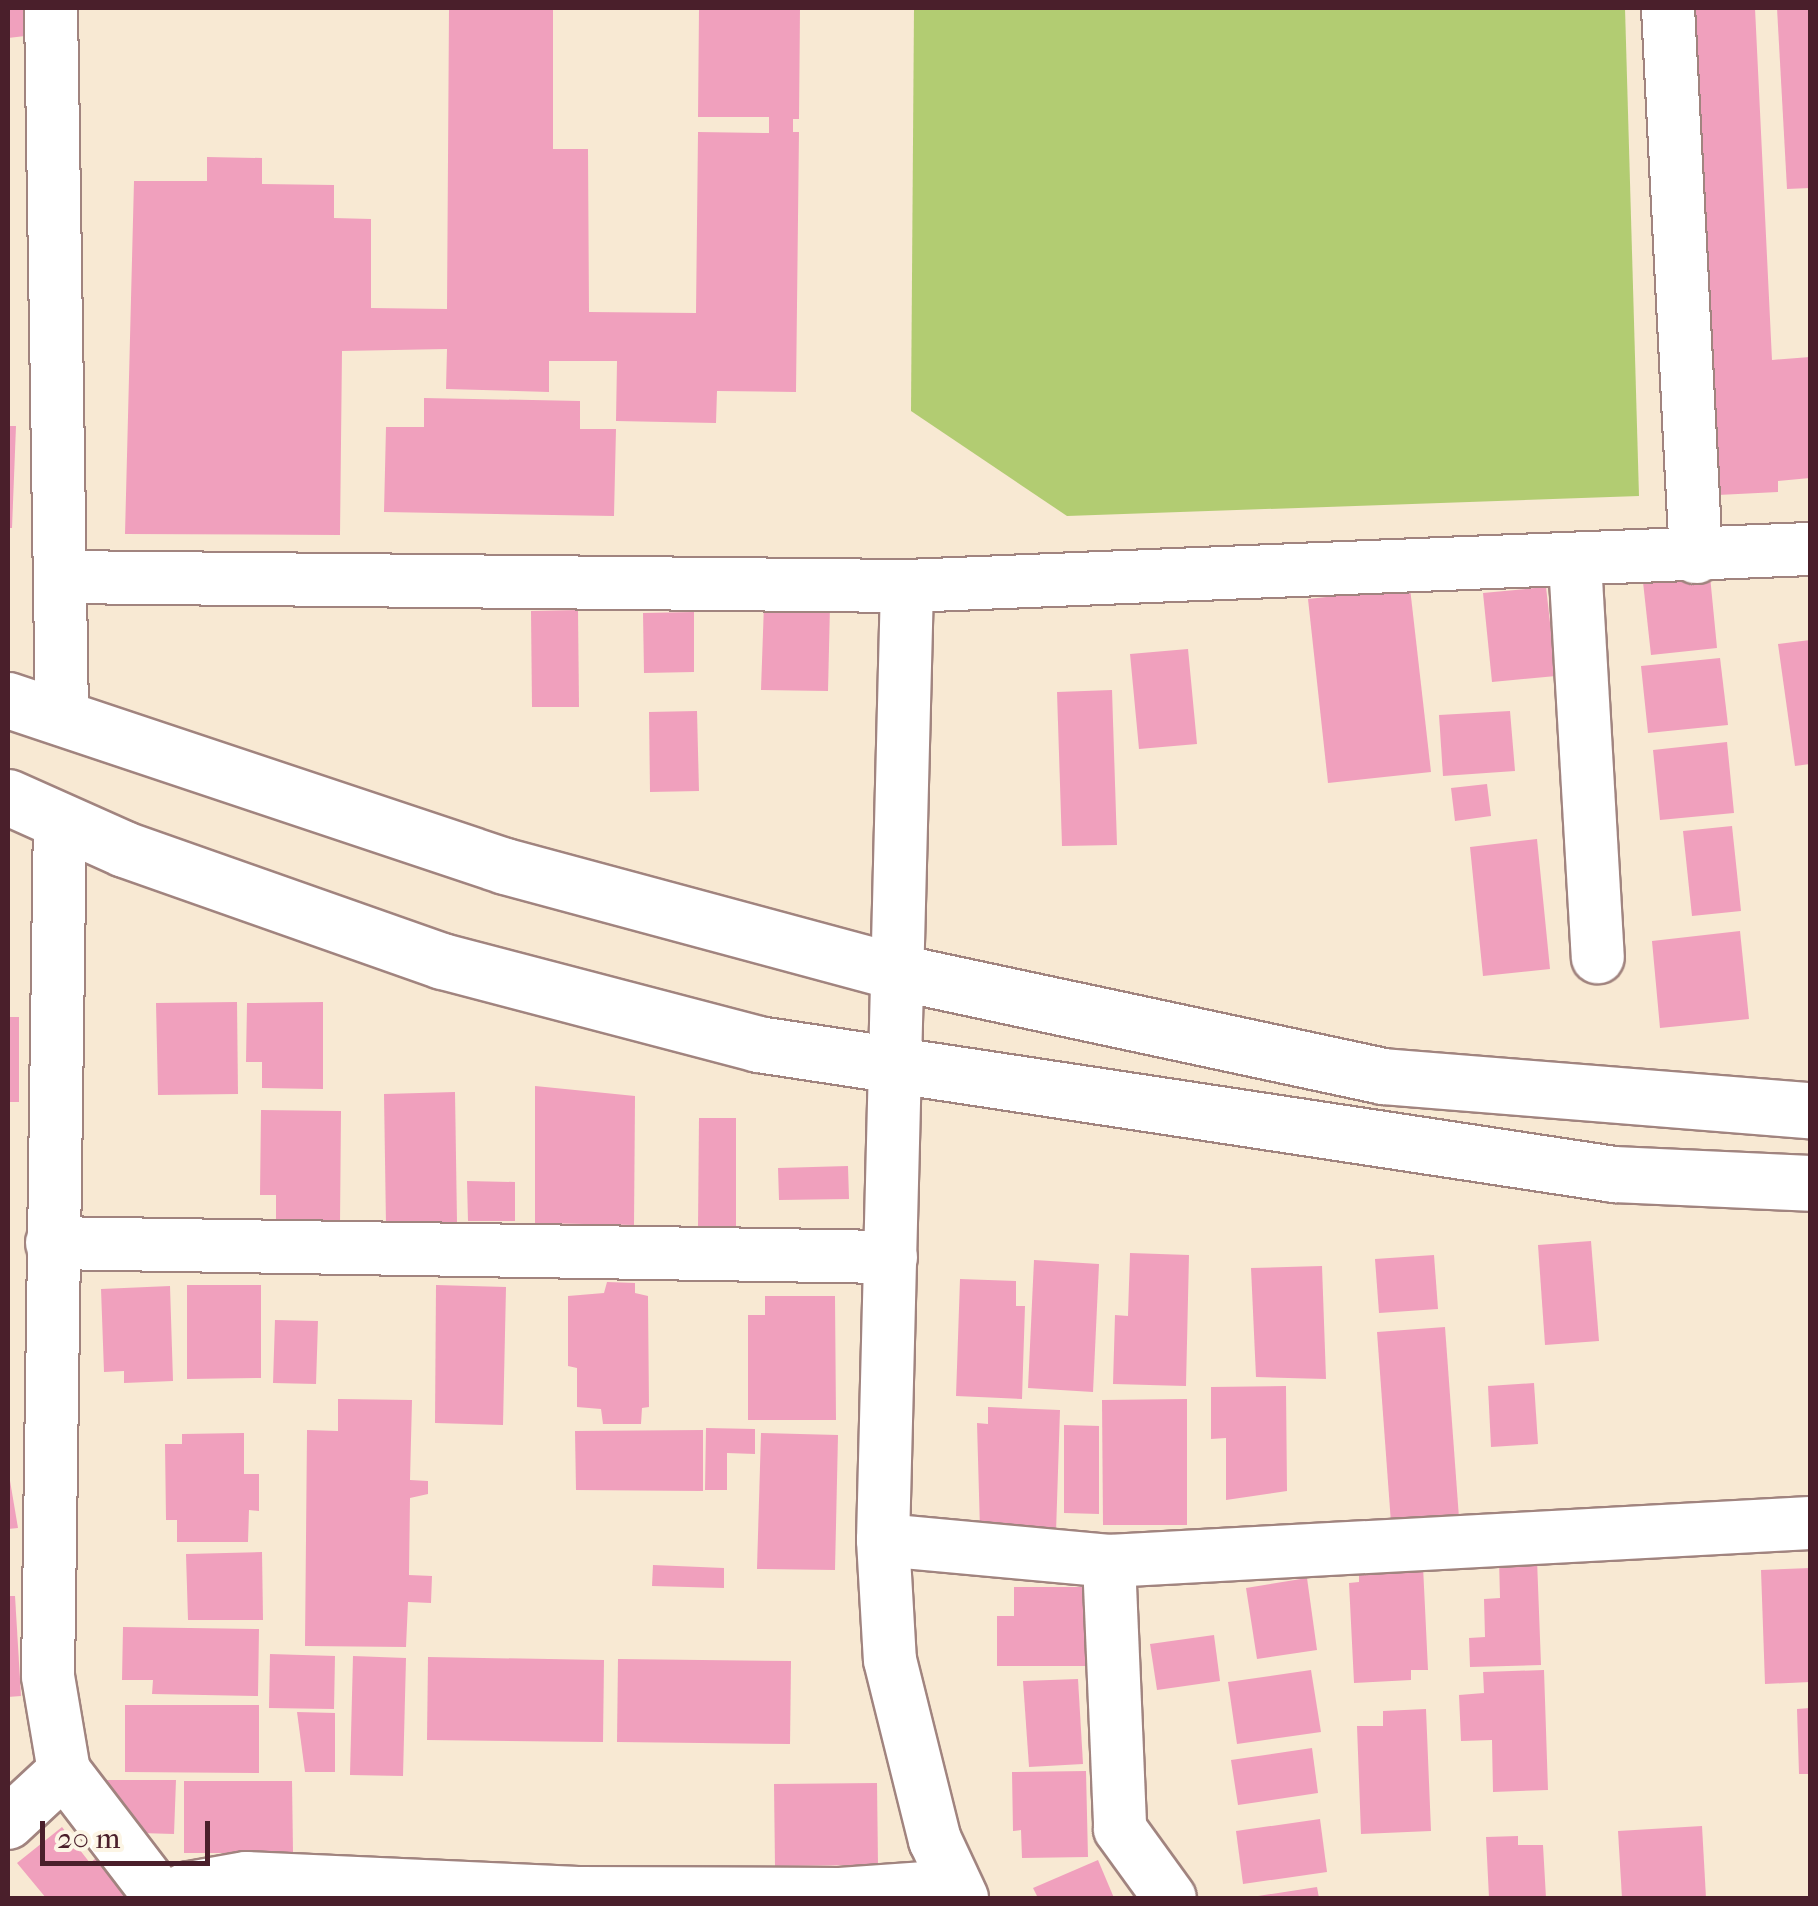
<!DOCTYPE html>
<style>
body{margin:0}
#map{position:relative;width:1818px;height:1906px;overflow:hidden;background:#f8e9d3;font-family:"IM FELL French Canon",serif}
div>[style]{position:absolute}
.green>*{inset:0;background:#b2cc72}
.building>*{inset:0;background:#f0a0bd}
.roads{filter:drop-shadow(2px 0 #a1847f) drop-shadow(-2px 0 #a1847f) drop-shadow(0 2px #a1847f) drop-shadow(0 -2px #a1847f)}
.minor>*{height:52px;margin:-26px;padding:0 26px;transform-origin:26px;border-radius:26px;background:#fff}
.tertiary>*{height:55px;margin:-27.5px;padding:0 27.5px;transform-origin:27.5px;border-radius:27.5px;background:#fff}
span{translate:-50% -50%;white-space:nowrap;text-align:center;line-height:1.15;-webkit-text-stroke:8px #fcf5e5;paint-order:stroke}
.frame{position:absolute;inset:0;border:10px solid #4a1f2b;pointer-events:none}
.scale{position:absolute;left:40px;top:1821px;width:170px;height:45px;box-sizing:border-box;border:5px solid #4a1f2b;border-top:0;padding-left:12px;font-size:30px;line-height:35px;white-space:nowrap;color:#4a1f2b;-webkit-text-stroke:8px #fcf5e5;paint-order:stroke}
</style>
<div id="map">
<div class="green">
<div style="clip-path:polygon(914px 8px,1625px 8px,1639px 496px,1067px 516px,911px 411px)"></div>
</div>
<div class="building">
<div style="clip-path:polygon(8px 8px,30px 8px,34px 35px,8px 38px)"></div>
<div style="clip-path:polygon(449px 8px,553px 8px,553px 149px,588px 149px,589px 312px,696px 313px,698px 132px,769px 133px,769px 117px,698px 117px,699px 8px,800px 8px,799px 119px,793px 119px,793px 132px,799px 132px,796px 392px,717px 391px,716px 423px,616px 421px,617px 361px,549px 361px,549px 392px,446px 389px,447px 349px,342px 351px,340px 535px,125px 534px,134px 181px,207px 181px,207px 157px,262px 158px,262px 184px,334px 185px,334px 218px,371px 219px,371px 308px,447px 309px)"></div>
<div style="clip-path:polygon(1694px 8px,1755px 8px,1772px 360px,1810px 357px,1810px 478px,1778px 481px,1778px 492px,1718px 495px)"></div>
<div style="clip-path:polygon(1777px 8px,1810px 8px,1810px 188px,1787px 189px)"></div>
<div style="clip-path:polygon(424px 398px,580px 401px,580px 429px,616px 429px,614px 516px,384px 512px,386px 427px,424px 427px)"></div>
<div style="clip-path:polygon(8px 426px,16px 426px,12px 528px,8px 528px)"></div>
<div style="clip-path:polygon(1710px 576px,1717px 648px,1651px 655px,1643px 582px)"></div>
<div style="clip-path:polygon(1546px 587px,1556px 676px,1492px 682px,1483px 593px)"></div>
<div style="clip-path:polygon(1410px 588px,1431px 772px,1328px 783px,1308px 599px)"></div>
<div style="clip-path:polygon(764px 604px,830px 605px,828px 691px,761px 690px)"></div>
<div style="clip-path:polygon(578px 610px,579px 707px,532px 707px,531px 611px)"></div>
<div style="clip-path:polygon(694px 612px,694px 672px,644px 673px,643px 613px)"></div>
<div style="clip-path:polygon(1810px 640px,1810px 764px,1795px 766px,1778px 644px)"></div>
<div style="clip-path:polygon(1188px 649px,1197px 744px,1139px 749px,1130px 654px)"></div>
<div style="clip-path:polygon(1720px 658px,1728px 725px,1648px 733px,1641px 666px)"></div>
<div style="clip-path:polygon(1112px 690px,1117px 845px,1062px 846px,1057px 692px)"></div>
<div style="clip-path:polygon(697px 711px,699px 791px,650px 792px,649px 712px)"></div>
<div style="clip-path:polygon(1510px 711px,1515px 771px,1443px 776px,1439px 715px)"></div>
<div style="clip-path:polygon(1727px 742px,1734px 813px,1660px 820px,1653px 750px)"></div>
<div style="clip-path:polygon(1487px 784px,1491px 816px,1455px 821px,1451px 788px)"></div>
<div style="clip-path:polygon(1732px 826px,1741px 911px,1692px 916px,1683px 831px)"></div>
<div style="clip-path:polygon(1537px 839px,1550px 969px,1483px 976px,1470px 847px)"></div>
<div style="clip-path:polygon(1740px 931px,1749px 1019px,1660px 1028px,1652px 941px)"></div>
<div style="clip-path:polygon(237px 1002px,238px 1094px,158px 1095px,156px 1003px)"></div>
<div style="clip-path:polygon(323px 1002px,323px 1089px,262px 1088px,262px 1062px,246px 1062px,247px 1003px)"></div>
<div style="clip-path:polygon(8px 1017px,19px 1017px,19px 1102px,8px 1102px)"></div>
<div style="clip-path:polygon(535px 1086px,635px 1096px,634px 1225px,535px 1223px)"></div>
<div style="clip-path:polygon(455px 1092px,457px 1223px,386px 1225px,384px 1094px)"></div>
<div style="clip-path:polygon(261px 1110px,341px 1111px,340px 1224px,276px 1223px,276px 1195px,260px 1195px)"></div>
<div style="clip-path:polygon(699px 1118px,736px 1118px,736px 1228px,698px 1227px)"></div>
<div style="clip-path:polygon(848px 1166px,849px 1199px,779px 1200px,778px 1168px)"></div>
<div style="clip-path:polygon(467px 1181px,515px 1182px,515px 1221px,468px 1221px)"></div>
<div style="clip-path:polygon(1591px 1241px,1599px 1341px,1545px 1345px,1538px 1245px)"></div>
<div style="clip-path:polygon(1130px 1253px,1189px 1255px,1186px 1386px,1113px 1384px,1115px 1315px,1128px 1316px)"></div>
<div style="clip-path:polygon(1434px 1255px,1438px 1309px,1379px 1313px,1375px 1259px)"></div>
<div style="clip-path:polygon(1034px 1260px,1099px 1264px,1093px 1392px,1028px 1388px)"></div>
<div style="clip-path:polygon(1322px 1266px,1326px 1379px,1256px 1377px,1251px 1268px)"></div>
<div style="clip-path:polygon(960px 1279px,1016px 1281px,1016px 1306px,1025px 1306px,1022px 1399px,956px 1396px)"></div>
<div style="clip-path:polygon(607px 1282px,635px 1283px,635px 1293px,648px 1296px,649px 1407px,642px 1408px,641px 1424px,603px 1424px,601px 1409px,577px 1407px,577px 1368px,568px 1366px,568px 1296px,604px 1293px)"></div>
<div style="clip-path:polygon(187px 1285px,261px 1285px,261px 1378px,187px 1379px)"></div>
<div style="clip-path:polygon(436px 1285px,506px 1287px,503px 1425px,435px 1423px)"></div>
<div style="clip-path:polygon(170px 1286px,173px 1381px,124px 1383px,124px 1371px,104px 1372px,101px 1289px)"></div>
<div style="clip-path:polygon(765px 1296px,835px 1296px,836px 1420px,748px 1420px,748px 1315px,765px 1315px)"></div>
<div style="clip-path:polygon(275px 1320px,318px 1321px,316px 1384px,273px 1383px)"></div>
<div style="clip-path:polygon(1445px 1327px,1459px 1518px,1391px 1523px,1377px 1332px)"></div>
<div style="clip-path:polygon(1534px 1383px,1538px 1444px,1491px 1447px,1488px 1386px)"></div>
<div style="clip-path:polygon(1286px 1386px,1287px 1491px,1226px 1500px,1226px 1438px,1211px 1439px,1211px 1387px)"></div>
<div style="clip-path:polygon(338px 1399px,412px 1400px,410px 1480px,428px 1481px,428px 1494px,410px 1498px,409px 1575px,432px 1576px,431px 1603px,408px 1602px,406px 1647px,305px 1646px,307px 1430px,338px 1431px)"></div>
<div style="clip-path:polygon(1187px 1399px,1187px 1525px,1103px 1525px,1102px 1400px)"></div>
<div style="clip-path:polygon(988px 1407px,1060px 1410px,1056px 1533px,980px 1530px,977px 1423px,988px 1424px)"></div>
<div style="clip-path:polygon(1064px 1425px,1099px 1426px,1099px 1514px,1064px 1513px)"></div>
<div style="clip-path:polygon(706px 1428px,755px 1429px,755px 1454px,727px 1453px,727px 1490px,705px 1490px)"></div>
<div style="clip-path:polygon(703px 1430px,703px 1491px,576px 1490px,575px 1431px)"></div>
<div style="clip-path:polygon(244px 1433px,244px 1474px,259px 1474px,259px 1511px,249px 1510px,248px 1542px,177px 1542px,177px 1520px,166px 1520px,165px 1444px,182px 1444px,182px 1434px)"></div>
<div style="clip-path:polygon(761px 1433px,838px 1435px,835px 1570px,757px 1569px)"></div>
<div style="clip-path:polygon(8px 1469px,18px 1528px,8px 1529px)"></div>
<div style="clip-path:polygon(262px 1552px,263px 1620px,188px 1620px,186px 1554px)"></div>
<div style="clip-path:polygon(1537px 1559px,1541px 1665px,1470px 1667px,1469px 1638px,1485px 1637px,1484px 1599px,1500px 1598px,1499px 1560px)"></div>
<div style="clip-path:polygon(653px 1565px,724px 1568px,724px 1588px,652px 1586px)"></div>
<div style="clip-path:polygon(1423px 1566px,1428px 1670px,1411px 1670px,1411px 1680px,1354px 1683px,1349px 1583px,1359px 1582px,1359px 1569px)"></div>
<div style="clip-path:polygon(1810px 1568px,1810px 1682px,1765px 1684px,1761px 1570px)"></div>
<div style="clip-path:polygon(1307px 1578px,1317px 1650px,1257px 1659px,1246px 1588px)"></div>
<div style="clip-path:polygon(1014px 1587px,1088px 1587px,1088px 1666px,997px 1666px,997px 1616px,1014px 1616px)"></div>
<div style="clip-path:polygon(8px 1596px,15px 1596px,21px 1696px,8px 1697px)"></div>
<div style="clip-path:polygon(123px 1627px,259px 1629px,258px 1696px,152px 1694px,153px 1680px,122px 1680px)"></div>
<div style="clip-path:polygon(1214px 1635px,1220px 1681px,1157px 1690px,1150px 1644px)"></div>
<div style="clip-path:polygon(270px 1654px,335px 1656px,334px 1709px,269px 1708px)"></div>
<div style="clip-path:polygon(353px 1656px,406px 1658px,403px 1776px,350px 1775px)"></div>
<div style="clip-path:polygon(428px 1657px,604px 1660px,603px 1742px,427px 1740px)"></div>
<div style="clip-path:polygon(618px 1659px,791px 1661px,790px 1744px,617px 1742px)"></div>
<div style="clip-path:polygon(1311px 1670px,1321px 1732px,1237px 1744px,1228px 1682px)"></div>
<div style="clip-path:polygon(1544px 1670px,1548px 1790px,1493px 1792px,1492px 1740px,1461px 1741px,1459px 1695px,1484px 1693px,1483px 1672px)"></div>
<div style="clip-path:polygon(1078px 1679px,1083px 1764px,1029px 1767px,1023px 1681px)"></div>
<div style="clip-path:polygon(125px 1705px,259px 1705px,259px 1773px,125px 1772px)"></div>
<div style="clip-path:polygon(1810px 1708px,1810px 1774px,1799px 1774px,1797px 1709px)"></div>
<div style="clip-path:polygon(1426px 1709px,1431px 1831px,1361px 1834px,1357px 1726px,1383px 1726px,1383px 1711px)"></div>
<div style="clip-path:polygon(297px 1712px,335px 1713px,335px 1772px,305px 1772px)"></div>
<div style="clip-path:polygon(1312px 1748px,1318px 1793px,1238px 1805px,1231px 1760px)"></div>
<div style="clip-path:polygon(1086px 1771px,1088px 1857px,1022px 1858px,1021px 1830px,1013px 1831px,1012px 1772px)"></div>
<div style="clip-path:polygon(103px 1780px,176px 1780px,174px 1834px,140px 1833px)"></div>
<div style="clip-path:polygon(184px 1781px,292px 1781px,293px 1853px,184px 1853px)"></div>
<div style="clip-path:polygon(877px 1783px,878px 1865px,775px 1866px,774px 1784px)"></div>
<div style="clip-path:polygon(1320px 1819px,1327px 1872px,1243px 1884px,1236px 1831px)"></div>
<div style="clip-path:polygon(1702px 1826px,1706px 1898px,1622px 1898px,1618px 1831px)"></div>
<div style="clip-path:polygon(62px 1827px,90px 1863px,102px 1853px,129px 1898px,46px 1898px,17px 1863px)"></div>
<div style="clip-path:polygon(1518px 1836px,1518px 1845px,1543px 1845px,1546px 1898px,1489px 1898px,1486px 1837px)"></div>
<div style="clip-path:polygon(1098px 1860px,1114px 1898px,1038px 1898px,1033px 1888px)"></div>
<div style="clip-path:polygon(1317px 1887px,1319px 1898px,1258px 1898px,1258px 1896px)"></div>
</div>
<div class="roads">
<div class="minor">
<div style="left:51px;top:8px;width:711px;rotate:89.11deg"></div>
<div style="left:1668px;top:8px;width:550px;rotate:87.08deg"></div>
<div style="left:1575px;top:562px;width:396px;rotate:86.7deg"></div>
<div style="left:60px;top:577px;width:847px;rotate:0.61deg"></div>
<div style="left:907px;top:586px;width:904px;rotate:-2.35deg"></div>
<div style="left:907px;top:586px;width:954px;rotate:91.44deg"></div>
<div style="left:883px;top:1540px;width:120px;rotate:86.7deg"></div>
<div style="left:890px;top:1660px;width:186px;rotate:76deg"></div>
<div style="left:935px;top:1840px;width:64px;rotate:65deg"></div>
<div style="left:52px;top:1243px;width:839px;rotate:0.96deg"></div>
<div style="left:883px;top:1540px;width:227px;rotate:5.3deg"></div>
<div style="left:1109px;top:1561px;width:702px;rotate:-3.1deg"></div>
<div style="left:1109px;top:1561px;width:268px;rotate:87.6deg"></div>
<div style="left:1120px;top:1829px;width:85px;rotate:54.1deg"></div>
<div style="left:64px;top:1771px;width:160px;rotate:52.6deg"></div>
<div style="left:8px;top:1823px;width:76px;rotate:-42.9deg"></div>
<div style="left:64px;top:1771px;width:96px;rotate:-99.6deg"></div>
<div style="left:48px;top:1676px;width:855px;rotate:-89.2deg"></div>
<div style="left:169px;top:1898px;width:22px;rotate:-27deg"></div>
<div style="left:189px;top:1888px;width:58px;rotate:-10deg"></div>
<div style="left:246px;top:1878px;width:332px;rotate:2.6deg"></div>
<div style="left:578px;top:1893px;width:262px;rotate:0.2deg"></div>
<div style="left:840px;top:1894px;width:114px;rotate:-4deg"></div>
</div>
<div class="tertiary">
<div style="left:8px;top:700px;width:524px;rotate:18.47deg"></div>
<div style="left:505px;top:866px;width:402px;rotate:15.1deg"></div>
<div style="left:893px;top:971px;width:501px;rotate:12.09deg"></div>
<div style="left:1383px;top:1076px;width:428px;rotate:4.6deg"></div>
<div style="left:8px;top:797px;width:127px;rotate:24.1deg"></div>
<div style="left:124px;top:849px;width:337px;rotate:19.4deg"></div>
<div style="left:442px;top:961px;width:327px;rotate:14.7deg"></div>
<div style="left:758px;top:1044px;width:866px;rotate:8.64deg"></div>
<div style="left:1614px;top:1174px;width:196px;rotate:2.6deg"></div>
</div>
</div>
<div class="frame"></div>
<div class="scale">20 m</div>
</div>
